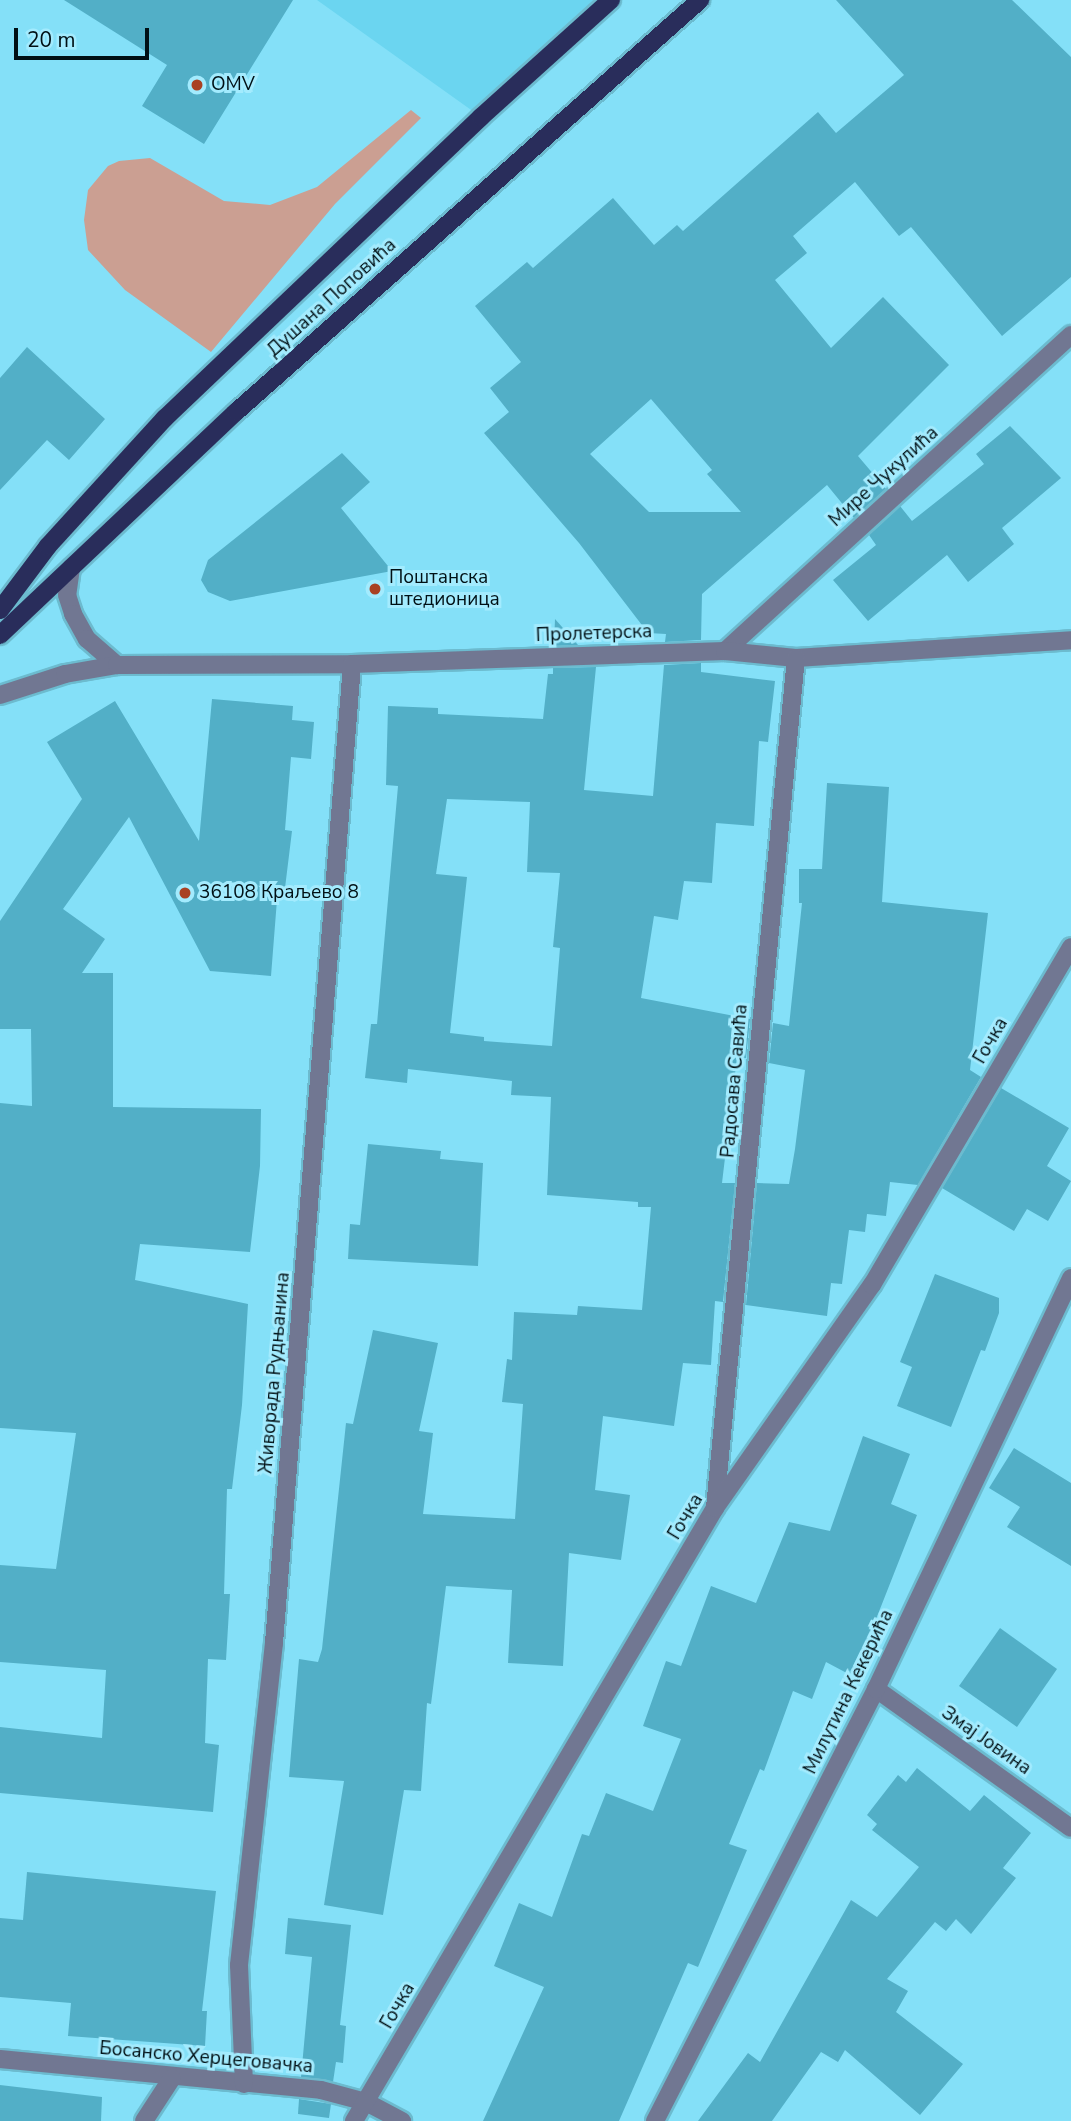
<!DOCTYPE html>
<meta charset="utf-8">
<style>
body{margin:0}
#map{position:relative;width:1071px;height:2121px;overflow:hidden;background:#84e0f8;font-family:"Nunito Sans",sans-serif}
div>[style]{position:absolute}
.built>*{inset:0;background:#6bd5f0}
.green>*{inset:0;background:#cb9f92}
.building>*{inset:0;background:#52afc7}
.roads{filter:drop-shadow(2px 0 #6cbbcf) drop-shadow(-2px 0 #6cbbcf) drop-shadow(0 2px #6cbbcf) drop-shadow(0 -2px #6cbbcf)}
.minor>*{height:18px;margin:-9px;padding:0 9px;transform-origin:9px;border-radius:9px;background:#717792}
.major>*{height:18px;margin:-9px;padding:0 9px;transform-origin:9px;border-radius:9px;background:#292d5b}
.dots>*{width:19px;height:19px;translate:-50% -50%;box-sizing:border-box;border:4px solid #a3ebfe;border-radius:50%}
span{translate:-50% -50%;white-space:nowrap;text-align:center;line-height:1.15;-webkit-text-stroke:6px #a3ebfe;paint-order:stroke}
.poi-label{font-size:19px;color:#001015}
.left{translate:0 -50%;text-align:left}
.street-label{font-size:19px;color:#001015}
.scale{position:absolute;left:14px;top:28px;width:135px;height:32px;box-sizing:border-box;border:4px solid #001015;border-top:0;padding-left:9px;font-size:21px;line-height:24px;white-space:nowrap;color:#001015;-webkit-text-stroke:5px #a3ebfe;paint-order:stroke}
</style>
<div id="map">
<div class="built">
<div style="clip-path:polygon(317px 0,611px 0,481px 117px)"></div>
</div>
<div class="green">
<div style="clip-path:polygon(411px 110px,421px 118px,335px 204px,211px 352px,125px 290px,88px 250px,84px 220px,88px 190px,108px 166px,119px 161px,150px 158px,224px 201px,270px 205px,317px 187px)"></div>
</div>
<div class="building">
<div style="clip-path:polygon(64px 0,293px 0,204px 144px,142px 106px,167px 65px)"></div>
<div style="clip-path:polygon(evenodd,836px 0,1012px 0,1071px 57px,1071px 277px,1002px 336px,911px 227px,899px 236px,855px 182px,793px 236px,807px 253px,775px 280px,831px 348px,883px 297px,949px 365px,858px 456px,886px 489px,854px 518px,827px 485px,702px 594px,701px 640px,665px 642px,666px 634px,648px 633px,579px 543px,484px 433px,509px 412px,490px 388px,521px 362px,475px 306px,527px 262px,533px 268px,613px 198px,654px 245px,677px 225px,683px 231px,818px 112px,836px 133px,904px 75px,836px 0,651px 399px,712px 470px,707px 474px,741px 512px,649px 512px,590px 454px,651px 399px)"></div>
<div style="clip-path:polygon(27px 347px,105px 419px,69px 460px,47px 440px,0 490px,0 378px)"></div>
<div style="clip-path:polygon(1010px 426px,1061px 478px,1002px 528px,1014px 544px,968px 582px,947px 555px,868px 621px,833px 580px,876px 545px,869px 535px,900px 506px,912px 521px,984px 464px,976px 454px)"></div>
<div style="clip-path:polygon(342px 453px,370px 482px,341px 508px,392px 571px,230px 601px,208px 592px,201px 580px,208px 560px)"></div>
<div style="clip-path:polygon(555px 619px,578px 645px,554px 646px)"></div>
<div style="clip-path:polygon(evenodd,701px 663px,701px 672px,775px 681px,768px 742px,759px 741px,754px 826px,716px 823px,712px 883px,684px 881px,678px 920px,654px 916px,641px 998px,750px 1019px,746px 1058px,737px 1057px,722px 1183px,735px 1183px,723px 1302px,715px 1301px,711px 1365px,683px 1363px,674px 1426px,603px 1416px,595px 1490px,630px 1495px,621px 1560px,569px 1553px,563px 1666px,508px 1663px,512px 1590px,446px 1586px,431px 1704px,427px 1703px,421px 1791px,404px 1790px,383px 1915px,324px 1905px,344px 1781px,289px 1777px,299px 1659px,318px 1662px,322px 1649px,346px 1423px,353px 1424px,373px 1330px,438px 1343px,419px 1431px,433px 1433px,423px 1514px,515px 1519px,523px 1404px,502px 1402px,507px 1359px,512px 1360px,514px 1312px,577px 1315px,578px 1306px,642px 1310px,651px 1207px,638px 1207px,638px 1202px,547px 1195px,551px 1097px,511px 1095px,512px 1081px,408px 1069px,407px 1083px,365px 1078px,371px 1024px,377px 1024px,398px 786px,386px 785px,388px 706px,438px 708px,438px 714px,543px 719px,548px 674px,553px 674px,553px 668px,596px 667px,584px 790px,653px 796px,664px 665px,701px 663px,447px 799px,530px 802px,527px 872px,560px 873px,553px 947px,560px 948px,552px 1046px,484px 1041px,484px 1037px,450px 1033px,467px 877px,436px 874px,447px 799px)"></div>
<div style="clip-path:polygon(212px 699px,293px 706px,292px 720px,314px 722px,311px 759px,291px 757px,285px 830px,292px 831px,285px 888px,278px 887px,271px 976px,210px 971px,129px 817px,63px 909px,105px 939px,82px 973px,113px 973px,113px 1107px,261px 1109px,260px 1166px,250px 1252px,140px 1244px,135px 1280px,248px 1304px,242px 1405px,232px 1489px,227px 1489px,224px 1594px,230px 1594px,226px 1660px,208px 1659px,205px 1743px,219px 1745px,213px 1812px,0 1793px,0 1727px,102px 1738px,106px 1670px,0 1662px,0 1565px,56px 1569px,76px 1433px,0 1428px,0 1103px,32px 1106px,31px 1029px,0 1029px,0 921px,82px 799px,47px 742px,115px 701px,199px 841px)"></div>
<div style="clip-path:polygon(827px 783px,889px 787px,882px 902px,988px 913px,970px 1070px,981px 1077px,918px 1185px,890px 1182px,886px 1216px,867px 1214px,865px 1232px,849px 1230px,842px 1284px,831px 1283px,827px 1316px,746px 1305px,757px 1183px,789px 1184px,795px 1149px,805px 1070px,769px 1063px,773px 1023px,789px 1026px,802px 903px,799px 903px,799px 869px,822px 869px)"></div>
<div style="clip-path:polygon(1001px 1088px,1069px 1128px,1047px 1166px,1071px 1181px,1048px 1221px,1027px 1209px,1014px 1231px,942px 1188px)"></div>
<div style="clip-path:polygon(368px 1144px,441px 1151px,440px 1159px,483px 1163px,478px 1266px,348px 1259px,350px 1224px,360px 1225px)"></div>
<div style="clip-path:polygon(935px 1274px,999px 1298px,999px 1313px,985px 1351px,981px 1350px,951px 1427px,897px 1406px,912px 1367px,900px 1362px)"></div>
<div style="clip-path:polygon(863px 1436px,910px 1454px,891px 1504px,917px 1515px,869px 1637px,878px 1641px,858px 1679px,826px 1662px,812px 1699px,793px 1691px,764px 1771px,760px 1769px,729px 1844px,747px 1850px,698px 1967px,688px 1963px,619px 2121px,483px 2121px,544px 1987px,494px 1966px,519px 1903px,552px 1917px,582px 1834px,589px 1836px,606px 1793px,653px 1811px,681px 1739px,643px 1726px,666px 1661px,681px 1666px,711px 1586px,756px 1603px,789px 1522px,830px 1531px)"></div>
<div style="clip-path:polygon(1014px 1448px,1071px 1483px,1071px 1566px,1007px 1527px,1020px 1507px,989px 1488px)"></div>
<div style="clip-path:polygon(1000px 1628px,1057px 1669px,1017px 1727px,959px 1686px)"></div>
<div style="clip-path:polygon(917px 1768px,970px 1811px,984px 1795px,1031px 1833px,1003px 1868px,1016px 1878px,971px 1934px,956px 1919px,946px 1931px,935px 1922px,887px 1979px,908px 1991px,896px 2012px,963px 2064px,920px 2115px,845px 2050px,838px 2062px,821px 2052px,772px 2121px,698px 2121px,748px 2053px,760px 2062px,851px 1900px,877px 1917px,919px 1867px,872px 1830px,877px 1824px,867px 1815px,898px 1775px,906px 1782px)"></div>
<div style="clip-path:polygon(27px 1872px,216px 1891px,202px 2011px,207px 2011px,205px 2046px,68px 2036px,71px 2003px,0 1997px,0 1918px,23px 1920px)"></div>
<div style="clip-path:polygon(288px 1918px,351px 1925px,340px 2025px,346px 2026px,343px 2063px,336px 2062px,333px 2082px,301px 2077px,312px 1957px,285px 1954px)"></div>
<div style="clip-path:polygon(0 2085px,102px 2097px,101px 2121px,0 2121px)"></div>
<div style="clip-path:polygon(299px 2099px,331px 2104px,329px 2118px,298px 2114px)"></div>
</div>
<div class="roads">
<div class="minor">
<div style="left:71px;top:568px;width:27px;rotate:98deg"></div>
<div style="left:67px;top:595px;width:20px;rotate:72deg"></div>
<div style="left:73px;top:614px;width:29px;rotate:61deg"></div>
<div style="left:87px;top:639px;width:40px;rotate:41deg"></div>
<div style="left:725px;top:651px;width:469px;rotate:-42.4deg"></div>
<div style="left:0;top:695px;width:68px;rotate:-17.9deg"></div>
<div style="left:65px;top:674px;width:53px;rotate:-9.8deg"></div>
<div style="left:117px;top:665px;width:235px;rotate:-0.2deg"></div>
<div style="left:352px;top:664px;width:373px;rotate:-2deg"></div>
<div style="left:725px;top:651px;width:71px;rotate:5.6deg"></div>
<div style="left:796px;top:658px;width:276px;rotate:-3.7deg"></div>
<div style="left:715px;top:1508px;width:854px;rotate:-84.56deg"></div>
<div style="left:876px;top:1689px;width:239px;rotate:35.5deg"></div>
<div style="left:0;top:2059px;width:322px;rotate:5.5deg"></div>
<div style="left:321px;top:2090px;width:47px;rotate:14.9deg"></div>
<div style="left:366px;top:2102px;width:41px;rotate:27.8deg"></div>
<div style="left:244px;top:2084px;width:119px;rotate:-92.4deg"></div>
<div style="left:239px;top:1965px;width:324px;rotate:-83.8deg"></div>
<div style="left:274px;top:1643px;width:982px;rotate:-85.44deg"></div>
<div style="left:144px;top:2121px;width:51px;rotate:-56.9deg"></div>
<div style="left:354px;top:2121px;width:711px;rotate:-59.51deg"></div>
<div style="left:715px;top:1508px;width:273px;rotate:-54.9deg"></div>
<div style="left:872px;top:1285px;width:392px;rotate:-59.5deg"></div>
<div style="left:655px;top:2121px;width:485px;rotate:-62.9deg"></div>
<div style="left:876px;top:1689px;width:455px;rotate:-64.6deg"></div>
</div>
<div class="major">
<div style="left:0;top:610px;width:80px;rotate:-53.1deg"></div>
<div style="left:48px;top:546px;width:173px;rotate:-47.6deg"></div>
<div style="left:165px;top:418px;width:436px;rotate:-43.6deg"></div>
<div style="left:481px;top:117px;width:175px;rotate:-42deg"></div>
<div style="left:0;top:635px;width:325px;rotate:-43.4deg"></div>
<div style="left:236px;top:412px;width:621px;rotate:-41.6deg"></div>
</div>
</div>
<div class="dots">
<div style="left:197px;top:85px;background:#a94123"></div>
<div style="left:375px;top:589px;background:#a94123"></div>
<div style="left:185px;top:893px;background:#a94123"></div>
</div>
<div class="poi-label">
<span class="left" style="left:211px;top:85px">OMV</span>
<span class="left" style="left:389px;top:589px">Поштанска<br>штедионица</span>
<span class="left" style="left:199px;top:893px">36108 Краљево 8</span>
</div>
<div class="street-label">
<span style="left:332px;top:298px;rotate:-42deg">Душана Поповића</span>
<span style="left:884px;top:477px;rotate:-42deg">Мире Чукулића</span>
<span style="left:594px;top:634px;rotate:-2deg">Пролетерска</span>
<span style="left:991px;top:1041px;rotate:-60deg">Гочка</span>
<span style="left:735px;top:1081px;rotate:-85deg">Радосава Савића</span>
<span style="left:275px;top:1373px;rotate:-85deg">Живорада Рудњанина</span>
<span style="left:686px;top:1517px;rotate:-59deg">Гочка</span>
<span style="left:849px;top:1692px;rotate:-64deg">Милутина Кекерића</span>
<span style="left:986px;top:1741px;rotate:35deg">Змај Јовина</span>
<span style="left:398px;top:2006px;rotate:-60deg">Гочка</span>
<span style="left:206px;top:2058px;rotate:5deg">Босанско Херцеговачка</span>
</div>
<div class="scale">20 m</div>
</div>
